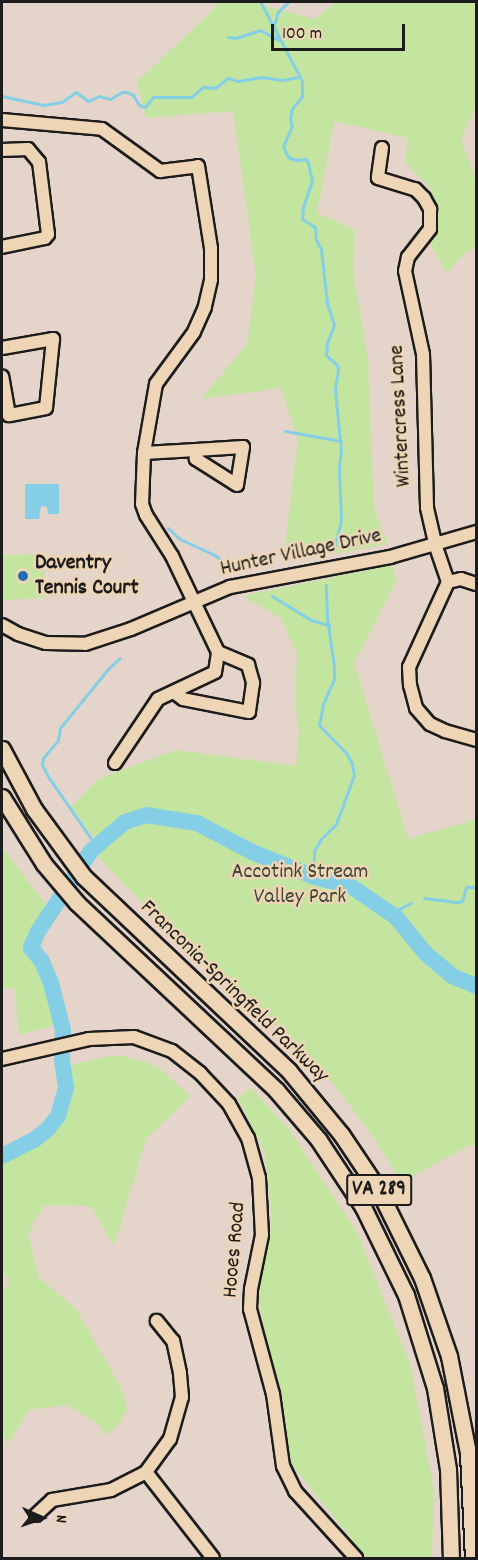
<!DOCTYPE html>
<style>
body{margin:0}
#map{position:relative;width:478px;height:1560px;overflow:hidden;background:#e4d4ca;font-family:Dekko,sans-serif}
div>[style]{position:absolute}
.green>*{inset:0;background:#c3e59f}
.water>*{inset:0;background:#85cfe6}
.stream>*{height:3px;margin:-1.5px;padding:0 1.5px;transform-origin:1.5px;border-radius:1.5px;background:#85cfe6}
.river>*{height:16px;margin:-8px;padding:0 8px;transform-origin:8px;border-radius:8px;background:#85cfe6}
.roads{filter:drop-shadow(2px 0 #1c1c1c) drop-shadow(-2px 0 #1c1c1c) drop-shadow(0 2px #1c1c1c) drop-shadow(0 -2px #1c1c1c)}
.minor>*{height:12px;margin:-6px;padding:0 6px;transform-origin:6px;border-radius:6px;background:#eed5b6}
.major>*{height:15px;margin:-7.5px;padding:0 7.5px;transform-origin:7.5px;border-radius:7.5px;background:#eed5b6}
.dots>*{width:16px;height:16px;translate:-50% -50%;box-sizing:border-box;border:3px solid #eed5b6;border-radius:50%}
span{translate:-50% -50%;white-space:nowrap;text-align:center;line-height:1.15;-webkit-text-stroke:5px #eed5b6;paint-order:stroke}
.shield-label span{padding:2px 4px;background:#eed5b6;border:2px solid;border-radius:4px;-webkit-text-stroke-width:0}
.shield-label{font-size:21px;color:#1c1c1c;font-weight:700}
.street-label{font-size:22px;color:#1c1c1c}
.poi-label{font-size:22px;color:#1c1c1c;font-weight:700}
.left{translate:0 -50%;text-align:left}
.park-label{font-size:22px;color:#3d4436}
.frame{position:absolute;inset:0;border:3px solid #1c1c1c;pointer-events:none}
.north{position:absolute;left:12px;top:1488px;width:60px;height:60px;-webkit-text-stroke:4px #eed5b6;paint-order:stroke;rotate:93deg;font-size:16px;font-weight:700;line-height:24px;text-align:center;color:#1c1c1c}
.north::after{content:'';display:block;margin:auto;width:21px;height:27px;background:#1c1c1c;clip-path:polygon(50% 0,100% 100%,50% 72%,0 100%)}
.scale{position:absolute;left:271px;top:24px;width:134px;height:27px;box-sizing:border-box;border:3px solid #1c1c1c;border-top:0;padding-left:8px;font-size:18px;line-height:21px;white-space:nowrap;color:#1c1c1c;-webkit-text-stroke:4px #eed5b6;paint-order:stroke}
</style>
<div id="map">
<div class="green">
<div style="clip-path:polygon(215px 2px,251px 2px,315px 19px,336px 2px,476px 2px,476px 104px,461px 140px,476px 180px,476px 248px,465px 252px,447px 273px,431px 246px,439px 214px,431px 189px,405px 162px,408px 138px,334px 121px,317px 213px,355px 230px,353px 273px,368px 359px,374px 510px,388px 544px,339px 553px,284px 555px,298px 438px,281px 388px,201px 399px,247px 344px,256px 276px,233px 111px,146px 118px,137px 82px,215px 8px)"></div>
<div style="clip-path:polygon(44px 554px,45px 598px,2px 600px,2px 555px)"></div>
<div style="clip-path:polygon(392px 565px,397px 580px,354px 663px,408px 839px,476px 819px,476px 1147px,469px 1145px,401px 1183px,377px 1142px,335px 1086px,309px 1057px,166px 921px,163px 921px,145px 905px,95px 854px,101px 846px,71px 807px,98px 779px,175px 750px,296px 766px,299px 732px,295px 701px,297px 654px,281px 618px,243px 596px)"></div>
<div style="clip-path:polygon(2px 847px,51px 911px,31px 934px,55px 971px,61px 998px,62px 1023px,19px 1035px,15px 989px,2px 988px)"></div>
<div style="clip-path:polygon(109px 1056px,122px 1056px,147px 1062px,160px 1069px,190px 1096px,146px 1139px,114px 1246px,91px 1206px,44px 1205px,28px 1233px,39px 1278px,76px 1309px,120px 1386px,128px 1409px,116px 1428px,106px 1435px,99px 1425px,67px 1405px,28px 1410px,9px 1443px,2px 1433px,2px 1290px,11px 1284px,2px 1270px,2px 1161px,41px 1141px,63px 1118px,62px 1067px)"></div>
<div style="clip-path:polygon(251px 1088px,288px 1128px,357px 1232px,410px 1364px,434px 1491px,432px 1558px,367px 1558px,291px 1464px,258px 1296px,272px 1220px,265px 1153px,238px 1098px)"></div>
</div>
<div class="water">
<div style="clip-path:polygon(25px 484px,59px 484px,59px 514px,48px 514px,47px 507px,41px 506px,39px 519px,25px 519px)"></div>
</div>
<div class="stream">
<div style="left:261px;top:3px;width:88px;rotate:62.3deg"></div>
<div style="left:302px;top:81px;width:15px;rotate:90deg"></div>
<div style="left:302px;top:96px;width:16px;rotate:128deg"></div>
<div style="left:292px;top:109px;width:10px;rotate:101deg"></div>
<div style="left:290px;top:119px;width:7px;rotate:74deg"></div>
<div style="left:292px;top:126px;width:22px;rotate:114deg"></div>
<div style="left:283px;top:146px;width:12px;rotate:66deg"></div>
<div style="left:288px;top:157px;width:9px;rotate:21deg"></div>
<div style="left:296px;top:160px;width:10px;rotate:-6deg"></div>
<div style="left:306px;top:159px;width:4px;rotate:63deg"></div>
<div style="left:308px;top:163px;width:18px;rotate:77deg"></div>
<div style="left:312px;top:181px;width:28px;rotate:109deg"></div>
<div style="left:303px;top:207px;width:12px;rotate:95deg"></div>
<div style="left:302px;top:219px;width:15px;rotate:32deg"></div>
<div style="left:315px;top:227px;width:13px;rotate:86deg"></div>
<div style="left:316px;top:240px;width:10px;rotate:61deg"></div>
<div style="left:321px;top:249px;width:54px;rotate:83.7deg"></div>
<div style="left:327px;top:303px;width:23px;rotate:72deg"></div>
<div style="left:334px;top:325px;width:19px;rotate:111deg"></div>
<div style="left:327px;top:343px;width:12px;rotate:95deg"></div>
<div style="left:326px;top:355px;width:15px;rotate:42deg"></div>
<div style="left:337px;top:365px;width:5px;rotate:79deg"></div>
<div style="left:338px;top:370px;width:20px;rotate:99deg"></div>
<div style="left:335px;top:390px;width:61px;rotate:84.4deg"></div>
<div style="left:341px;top:451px;width:17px;rotate:97deg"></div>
<div style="left:339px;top:468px;width:52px;rotate:87.8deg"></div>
<div style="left:341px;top:520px;width:27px;rotate:103deg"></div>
<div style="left:274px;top:25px;width:14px;rotate:-73deg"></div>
<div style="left:278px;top:12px;width:14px;rotate:-45deg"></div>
<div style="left:228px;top:37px;width:8px;rotate:7deg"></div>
<div style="left:236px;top:38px;width:25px;rotate:-18deg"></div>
<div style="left:260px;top:30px;width:21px;rotate:28deg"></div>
<div style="left:2px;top:96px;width:42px;rotate:12.4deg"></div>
<div style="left:43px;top:105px;width:19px;rotate:-9deg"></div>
<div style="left:62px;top:102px;width:17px;rotate:-36deg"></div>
<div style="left:76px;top:92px;width:15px;rotate:37deg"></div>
<div style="left:88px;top:101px;width:12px;rotate:-24deg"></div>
<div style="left:99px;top:96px;width:11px;rotate:15deg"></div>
<div style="left:110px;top:99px;width:14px;rotate:-30deg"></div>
<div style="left:122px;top:92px;width:5px"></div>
<div style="left:127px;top:92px;width:7px;rotate:27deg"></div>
<div style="left:133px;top:95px;width:12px;rotate:59deg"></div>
<div style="left:139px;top:105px;width:6px;rotate:18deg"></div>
<div style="left:145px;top:107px;width:13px;rotate:-51deg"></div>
<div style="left:153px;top:97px;width:38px"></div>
<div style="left:191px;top:97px;width:16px;rotate:-40deg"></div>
<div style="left:203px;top:87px;width:12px;rotate:5deg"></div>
<div style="left:215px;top:88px;width:16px;rotate:-38deg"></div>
<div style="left:228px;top:78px;width:10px;rotate:17deg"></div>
<div style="left:238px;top:81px;width:22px;rotate:-10deg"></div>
<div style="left:260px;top:77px;width:22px;rotate:8deg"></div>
<div style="left:282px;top:80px;width:16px;rotate:-11deg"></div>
<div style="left:285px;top:431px;width:57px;rotate:10.1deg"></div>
<div style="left:168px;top:528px;width:16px;rotate:43deg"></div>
<div style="left:180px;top:539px;width:40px;rotate:25deg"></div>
<div style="left:216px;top:556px;width:14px;rotate:39deg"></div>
<div style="left:272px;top:596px;width:46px;rotate:31.6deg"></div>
<div style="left:311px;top:620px;width:19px;rotate:16deg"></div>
<div style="left:91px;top:851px;width:11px;rotate:-85deg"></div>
<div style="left:92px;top:840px;width:75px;rotate:-124.7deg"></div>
<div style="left:49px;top:778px;width:15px;rotate:-118deg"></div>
<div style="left:42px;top:765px;width:7px;rotate:-82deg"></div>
<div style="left:43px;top:758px;width:23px;rotate:-50deg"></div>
<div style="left:58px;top:740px;width:12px;rotate:-81deg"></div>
<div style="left:60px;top:728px;width:76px;rotate:-50.9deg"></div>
<div style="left:108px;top:669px;width:16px;rotate:-43deg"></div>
<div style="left:301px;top:871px;width:15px;rotate:-32deg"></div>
<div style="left:314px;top:863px;width:12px;rotate:-90deg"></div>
<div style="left:314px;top:851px;width:14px;rotate:-60deg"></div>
<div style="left:321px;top:839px;width:21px;rotate:-45deg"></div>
<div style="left:336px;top:824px;width:52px;rotate:-69.8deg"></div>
<div style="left:354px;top:775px;width:11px;rotate:-100deg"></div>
<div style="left:352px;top:764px;width:11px;rotate:-117deg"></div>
<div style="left:347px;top:754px;width:40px;rotate:-134deg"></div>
<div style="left:319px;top:725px;width:21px;rotate:-79deg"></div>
<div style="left:323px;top:704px;width:27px;rotate:-66deg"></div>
<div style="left:334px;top:679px;width:13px;rotate:-90deg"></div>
<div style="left:334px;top:666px;width:49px;rotate:-98.3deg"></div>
<div style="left:327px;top:618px;width:33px;rotate:-92deg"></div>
<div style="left:424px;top:898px;width:35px;rotate:7deg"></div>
<div style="left:459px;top:902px;width:3px;rotate:-18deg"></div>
<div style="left:462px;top:901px;width:15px;rotate:-74deg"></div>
<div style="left:466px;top:887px;width:10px"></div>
<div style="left:391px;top:913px;width:22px;rotate:-27deg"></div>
</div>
<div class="river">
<div style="left:2px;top:1156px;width:36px;rotate:-27deg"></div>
<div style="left:34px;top:1140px;width:16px;rotate:-38deg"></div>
<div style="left:47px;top:1130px;width:18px;rotate:-52deg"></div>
<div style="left:58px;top:1116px;width:29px;rotate:-74deg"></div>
<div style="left:66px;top:1088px;width:30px;rotate:-98deg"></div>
<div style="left:62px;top:1058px;width:28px;rotate:-88deg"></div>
<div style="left:63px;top:1030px;width:49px;rotate:-104.3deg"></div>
<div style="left:51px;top:983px;width:25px;rotate:-113deg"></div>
<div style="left:41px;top:960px;width:16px;rotate:-130deg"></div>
<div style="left:31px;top:948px;width:16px;rotate:-68deg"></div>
<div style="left:37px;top:933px;width:98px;rotate:-56.6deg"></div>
<div style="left:91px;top:851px;width:45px;rotate:-40.5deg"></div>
<div style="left:125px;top:822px;width:22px;rotate:-18deg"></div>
<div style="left:146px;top:815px;width:52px;rotate:8.9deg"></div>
<div style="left:197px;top:823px;width:62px;rotate:27.8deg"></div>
<div style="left:252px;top:852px;width:65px;rotate:21.8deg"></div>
<div style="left:312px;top:876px;width:41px;rotate:15.4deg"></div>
<div style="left:352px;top:887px;width:53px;rotate:34.3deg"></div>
<div style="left:396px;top:917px;width:46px;rotate:51.1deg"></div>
<div style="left:425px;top:953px;width:35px;rotate:40deg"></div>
<div style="left:452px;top:976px;width:26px;rotate:23deg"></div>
</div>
<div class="roads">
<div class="minor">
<div style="left:2px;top:120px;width:100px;rotate:5.1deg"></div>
<div style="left:102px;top:129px;width:72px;rotate:35.9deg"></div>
<div style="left:160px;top:171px;width:38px;rotate:-7deg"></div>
<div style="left:198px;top:166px;width:83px;rotate:81deg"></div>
<div style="left:211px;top:248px;width:32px;rotate:90deg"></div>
<div style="left:211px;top:280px;width:28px;rotate:103deg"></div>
<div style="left:205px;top:307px;width:27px;rotate:114deg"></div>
<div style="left:194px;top:332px;width:64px;rotate:126.2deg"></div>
<div style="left:156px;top:384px;width:70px;rotate:99.9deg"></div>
<div style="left:144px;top:453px;width:51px;rotate:92.2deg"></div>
<div style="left:142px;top:504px;width:12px;rotate:70deg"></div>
<div style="left:146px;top:515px;width:49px;rotate:57.6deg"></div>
<div style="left:172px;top:556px;width:106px;rotate:64.4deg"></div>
<div style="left:218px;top:652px;width:33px;rotate:23deg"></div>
<div style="left:248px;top:665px;width:19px;rotate:74deg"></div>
<div style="left:253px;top:683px;width:29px;rotate:98deg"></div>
<div style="left:249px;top:712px;width:67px;rotate:-168.9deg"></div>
<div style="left:183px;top:699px;width:10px;rotate:-143deg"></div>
<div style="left:382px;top:148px;width:30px;rotate:98deg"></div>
<div style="left:378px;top:178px;width:39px;rotate:17deg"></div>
<div style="left:415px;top:189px;width:13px;rotate:45deg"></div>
<div style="left:424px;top:198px;width:13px;rotate:61deg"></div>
<div style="left:430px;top:209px;width:20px;rotate:90deg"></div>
<div style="left:430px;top:229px;width:36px;rotate:128deg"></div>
<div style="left:408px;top:257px;width:14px;rotate:102deg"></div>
<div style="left:405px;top:271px;width:85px;rotate:77.8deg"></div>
<div style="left:423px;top:354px;width:154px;rotate:88.5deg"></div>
<div style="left:427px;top:508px;width:37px;rotate:77deg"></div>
<div style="left:435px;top:544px;width:40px;rotate:71.1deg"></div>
<div style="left:2px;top:150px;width:26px;rotate:-2deg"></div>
<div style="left:28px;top:149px;width:17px;rotate:50deg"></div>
<div style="left:39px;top:162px;width:73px;rotate:82.9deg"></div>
<div style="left:48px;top:234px;width:5px;rotate:127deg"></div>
<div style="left:45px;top:238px;width:44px;rotate:168.2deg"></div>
<div style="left:2px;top:348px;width:52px;rotate:-10deg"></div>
<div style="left:53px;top:339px;width:69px;rotate:95.8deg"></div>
<div style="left:46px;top:408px;width:38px;rotate:169deg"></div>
<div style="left:9px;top:415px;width:39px;rotate:-100deg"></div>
<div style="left:144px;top:453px;width:52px;rotate:-3.3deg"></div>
<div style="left:196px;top:450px;width:47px;rotate:-3.7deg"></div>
<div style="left:243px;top:447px;width:38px;rotate:99deg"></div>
<div style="left:237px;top:485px;width:49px;rotate:-147.6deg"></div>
<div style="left:196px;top:459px;width:9px;rotate:-90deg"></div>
<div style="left:476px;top:584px;width:16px;rotate:-162deg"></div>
<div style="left:461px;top:579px;width:13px;rotate:167deg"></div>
<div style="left:448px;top:582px;width:94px;rotate:114.6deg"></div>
<div style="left:409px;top:667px;width:18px;rotate:87deg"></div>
<div style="left:410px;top:685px;width:24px;rotate:75deg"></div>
<div style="left:416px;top:708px;width:21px;rotate:49deg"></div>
<div style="left:430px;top:724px;width:17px;rotate:25deg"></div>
<div style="left:445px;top:731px;width:32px;rotate:16deg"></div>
<div style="left:2px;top:625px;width:18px;rotate:29deg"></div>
<div style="left:18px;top:634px;width:29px;rotate:18deg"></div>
<div style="left:46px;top:643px;width:39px;rotate:1deg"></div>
<div style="left:85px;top:644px;width:48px;rotate:-18.1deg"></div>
<div style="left:131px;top:629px;width:108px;rotate:-23deg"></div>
<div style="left:230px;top:587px;width:163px;rotate:-10.6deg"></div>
<div style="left:390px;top:557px;width:90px;rotate:-16.2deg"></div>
<div style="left:115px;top:763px;width:77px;rotate:-56.1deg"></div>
<div style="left:158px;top:699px;width:63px;rotate:-25.3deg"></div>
<div style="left:215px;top:672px;width:20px;rotate:-81deg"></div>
<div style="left:2px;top:1059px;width:89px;rotate:-12.9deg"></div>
<div style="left:89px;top:1039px;width:45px;rotate:-2.5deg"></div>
<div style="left:134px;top:1037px;width:40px;rotate:20.2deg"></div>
<div style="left:172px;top:1051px;width:36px;rotate:38deg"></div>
<div style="left:200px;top:1073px;width:42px;rotate:46.9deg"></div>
<div style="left:229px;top:1104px;width:39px;rotate:61deg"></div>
<div style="left:248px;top:1138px;width:41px;rotate:74.6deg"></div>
<div style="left:259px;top:1178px;width:57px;rotate:87deg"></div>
<div style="left:262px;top:1235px;width:55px;rotate:101.5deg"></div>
<div style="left:251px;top:1289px;width:20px;rotate:93deg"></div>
<div style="left:250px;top:1309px;width:88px;rotate:74.9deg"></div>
<div style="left:273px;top:1394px;width:73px;rotate:82.1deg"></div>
<div style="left:283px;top:1466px;width:28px;rotate:64deg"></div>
<div style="left:295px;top:1491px;width:91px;rotate:47.7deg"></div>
<div style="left:146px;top:1472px;width:109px;rotate:52.1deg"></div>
<div style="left:36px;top:1515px;width:22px;rotate:-43deg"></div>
<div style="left:52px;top:1500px;width:60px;rotate:-9.6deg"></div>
<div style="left:111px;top:1490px;width:39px;rotate:-27deg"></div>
<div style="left:146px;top:1472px;width:41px;rotate:-54deg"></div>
<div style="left:170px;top:1439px;width:44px;rotate:-74.1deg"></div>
<div style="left:182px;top:1397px;width:24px;rotate:-95deg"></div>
<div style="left:180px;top:1373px;width:33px;rotate:-102deg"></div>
<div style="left:173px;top:1341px;width:26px;rotate:-129deg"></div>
</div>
<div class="major">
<div style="left:2px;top:749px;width:68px;rotate:61.9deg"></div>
<div style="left:34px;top:809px;width:84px;rotate:53.7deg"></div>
<div style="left:84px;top:877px;width:282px;rotate:43.4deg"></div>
<div style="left:289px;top:1071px;width:82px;rotate:50.5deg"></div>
<div style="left:341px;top:1134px;width:66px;rotate:56.1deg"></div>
<div style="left:378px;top:1189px;width:99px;rotate:63.7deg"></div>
<div style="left:422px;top:1278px;width:83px;rotate:70.9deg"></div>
<div style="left:449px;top:1356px;width:99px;rotate:78.9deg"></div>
<div style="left:468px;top:1453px;width:105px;rotate:87.3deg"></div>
<div style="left:2px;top:797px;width:79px;rotate:57.9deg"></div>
<div style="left:44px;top:864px;width:51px;rotate:49.8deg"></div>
<div style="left:77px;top:903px;width:273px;rotate:43.2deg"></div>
<div style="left:276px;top:1090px;width:65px;rotate:49.4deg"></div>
<div style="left:318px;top:1139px;width:82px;rotate:56.5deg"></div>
<div style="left:363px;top:1207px;width:98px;rotate:64deg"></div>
<div style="left:406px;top:1295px;width:97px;rotate:72.7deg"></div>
<div style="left:435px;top:1388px;width:82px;rotate:80.9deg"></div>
<div style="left:448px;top:1469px;width:89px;rotate:88.1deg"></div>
</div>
</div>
<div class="dots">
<div style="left:23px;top:576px;background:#1f6fb2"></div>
</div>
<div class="shield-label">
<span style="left:379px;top:1190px">VA 289</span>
</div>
<div class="street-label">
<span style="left:401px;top:416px;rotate:-93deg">Wintercress Lane</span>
<span style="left:301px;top:553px;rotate:-12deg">Hunter Village Drive</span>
<span style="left:234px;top:992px;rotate:44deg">Franconia-Springfield Parkway</span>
<span style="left:235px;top:1250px;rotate:-85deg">Hooes Road</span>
</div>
<div class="poi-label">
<span class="left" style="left:35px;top:576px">Daventry<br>Tennis Court</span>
</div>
<div class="park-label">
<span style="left:300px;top:885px">Accotink Stream<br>Valley Park</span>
</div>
<div class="frame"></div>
<div class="north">N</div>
<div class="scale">100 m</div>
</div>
